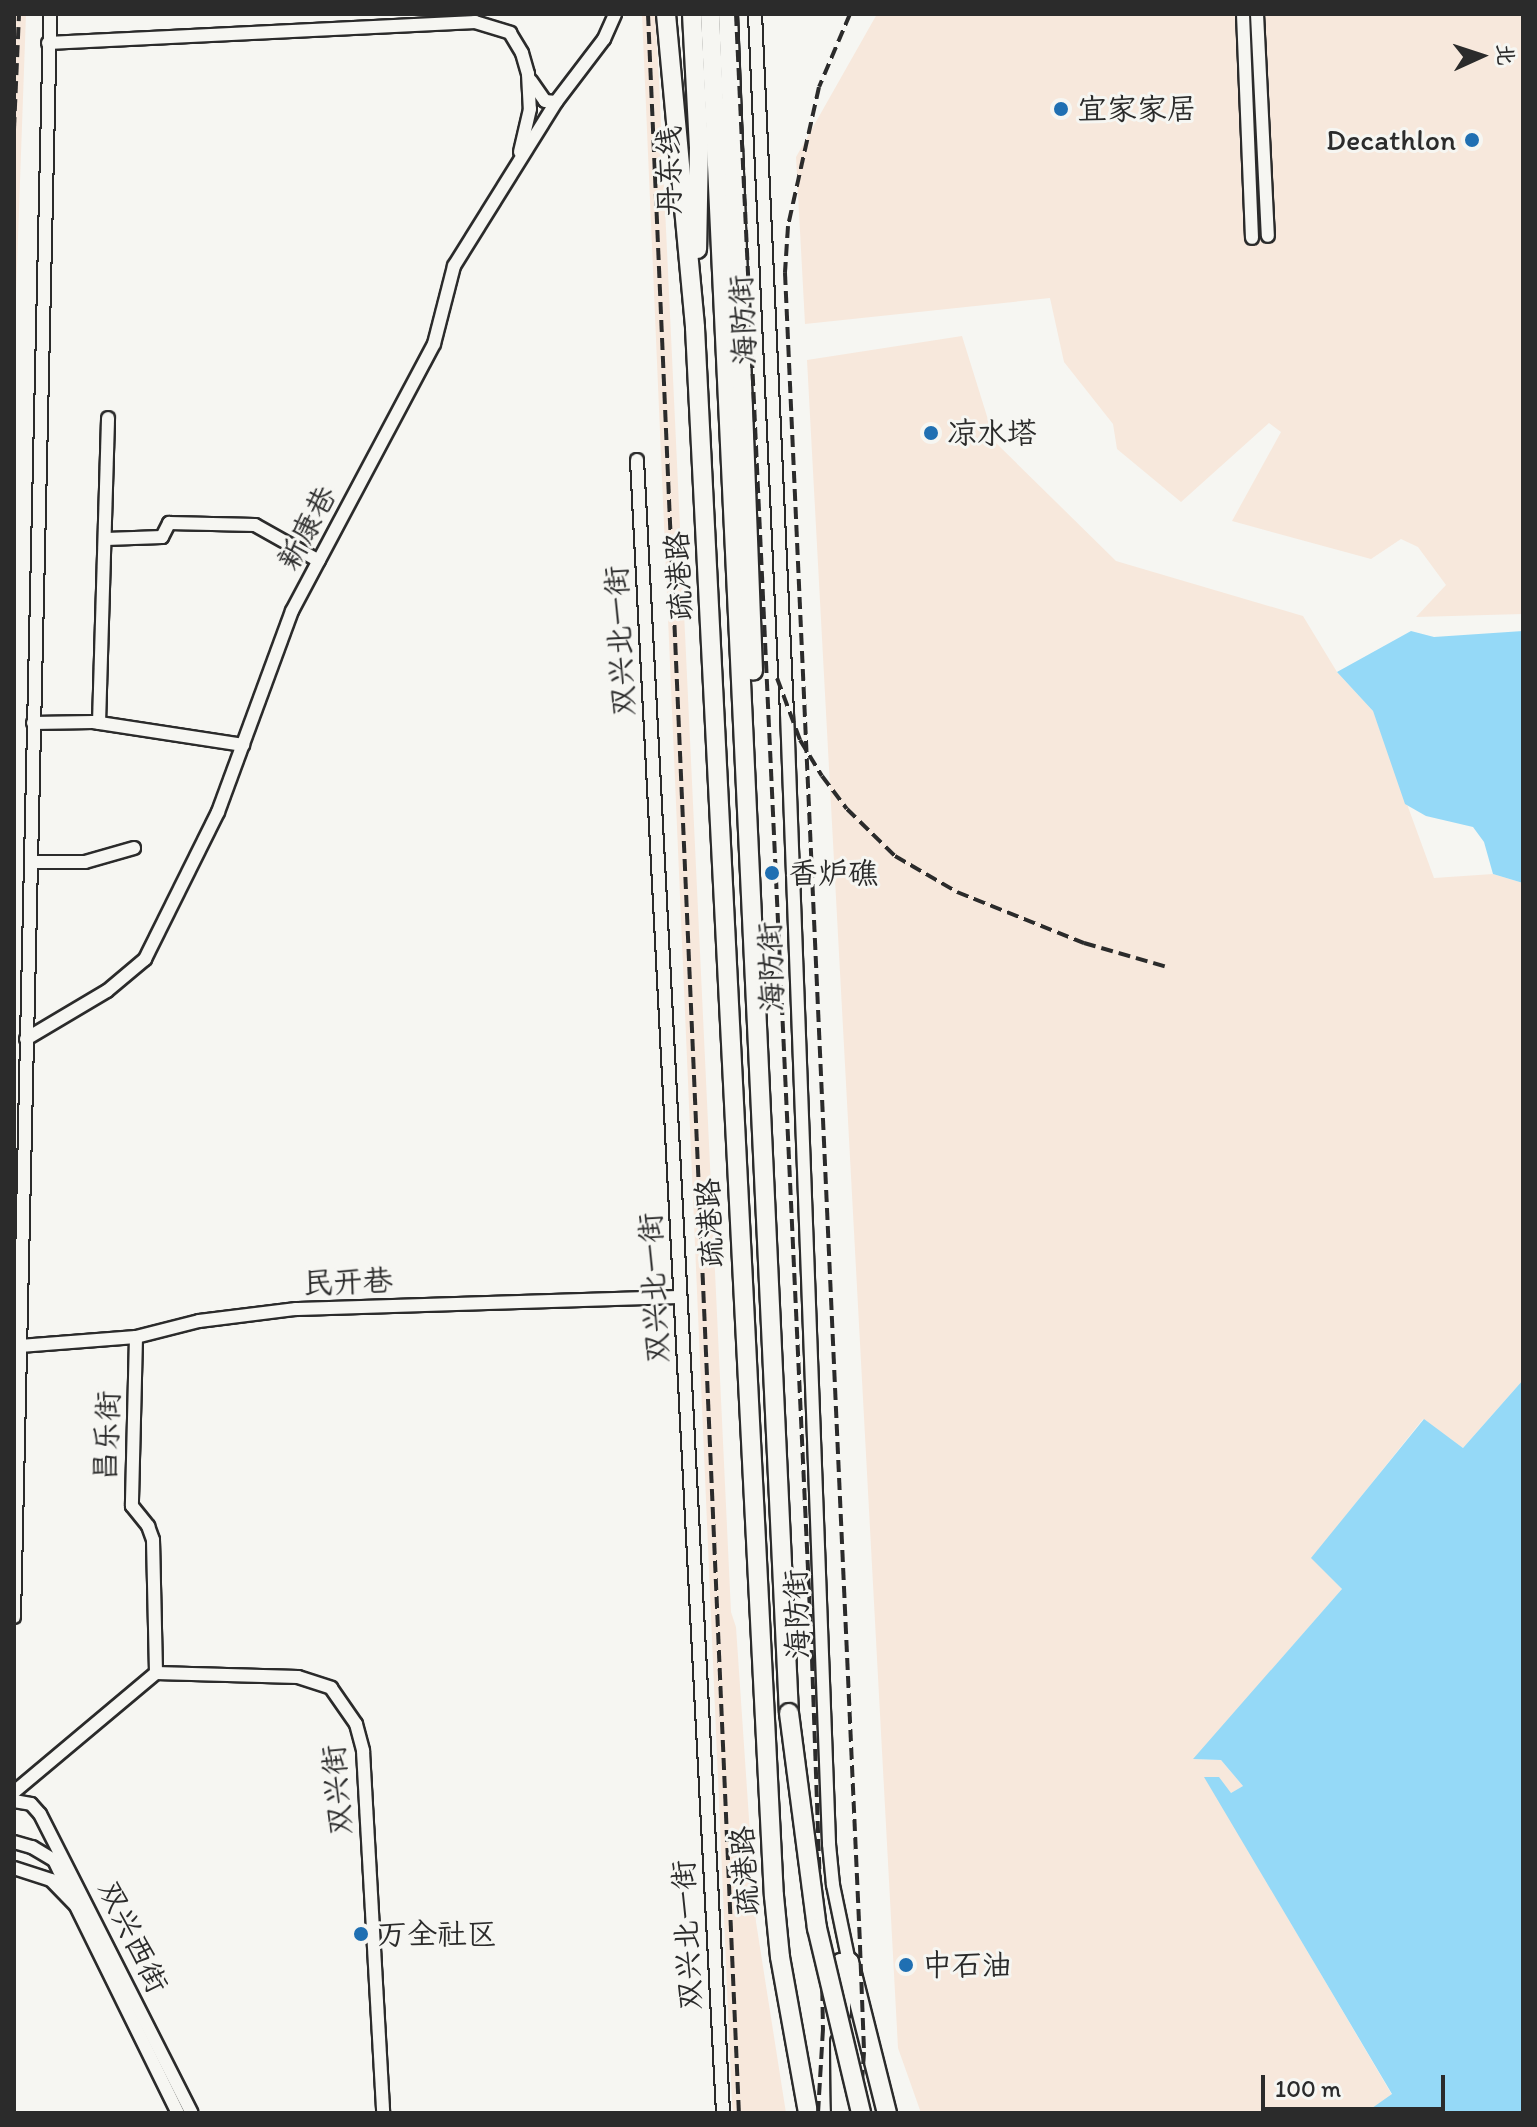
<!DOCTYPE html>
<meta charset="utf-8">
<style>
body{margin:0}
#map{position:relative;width:1537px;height:2127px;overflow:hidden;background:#f6f6f2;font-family:Itim,"LXGW WenKai TC",sans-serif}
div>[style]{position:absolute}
.built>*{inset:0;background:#f7e8dc}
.water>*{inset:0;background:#95d9f7}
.roads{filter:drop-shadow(2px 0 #2b2b2b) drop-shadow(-2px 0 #2b2b2b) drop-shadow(0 2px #2b2b2b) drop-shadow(0 -2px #2b2b2b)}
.minor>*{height:12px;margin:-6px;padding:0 6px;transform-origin:6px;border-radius:6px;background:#f6f6f2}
.highway>*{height:18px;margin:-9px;padding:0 9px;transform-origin:9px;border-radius:9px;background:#f6f6f2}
.rail>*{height:4px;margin-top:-2px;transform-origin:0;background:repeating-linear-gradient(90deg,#2b2b2b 0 12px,transparent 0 18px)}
.bridges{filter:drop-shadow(2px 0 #2b2b2b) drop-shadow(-2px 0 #2b2b2b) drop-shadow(0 2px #2b2b2b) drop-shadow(0 -2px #2b2b2b)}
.highway-bridge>*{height:18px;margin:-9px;padding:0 9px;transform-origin:9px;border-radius:9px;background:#f6f6f2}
.dots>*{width:22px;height:22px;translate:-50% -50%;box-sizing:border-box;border:4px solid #f6f6f2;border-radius:50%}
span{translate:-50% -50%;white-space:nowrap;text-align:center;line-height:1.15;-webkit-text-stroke:6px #f6f6f2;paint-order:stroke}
.poi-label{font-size:30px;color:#2b2b2b}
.left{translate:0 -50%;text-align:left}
.right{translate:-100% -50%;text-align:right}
.street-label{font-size:30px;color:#2b2b2b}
.frame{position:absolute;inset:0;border:16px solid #2b2b2b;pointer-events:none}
.north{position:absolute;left:1441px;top:16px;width:80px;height:80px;-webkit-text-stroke:6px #f6f6f2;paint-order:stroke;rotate:87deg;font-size:22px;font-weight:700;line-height:32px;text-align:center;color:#2b2b2b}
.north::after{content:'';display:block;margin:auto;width:28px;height:36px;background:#2b2b2b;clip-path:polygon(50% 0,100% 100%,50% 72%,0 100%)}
.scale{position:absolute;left:1261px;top:2075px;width:184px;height:36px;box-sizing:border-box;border:4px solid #2b2b2b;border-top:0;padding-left:10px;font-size:24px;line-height:28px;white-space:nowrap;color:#2b2b2b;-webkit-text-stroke:6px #f6f6f2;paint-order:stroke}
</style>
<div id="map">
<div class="built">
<div style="clip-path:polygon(14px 14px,26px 14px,14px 349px)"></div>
<div style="clip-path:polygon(642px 14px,655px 14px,659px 80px,731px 1612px,736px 1627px,756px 1922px,786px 2113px,733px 2113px,732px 2104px)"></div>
<div style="clip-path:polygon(877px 14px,1523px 14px,1523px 614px,1416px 617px,1446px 585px,1418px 547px,1401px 539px,1371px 559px,1232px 521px,1281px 432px,1269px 423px,1181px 502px,1117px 449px,1113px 424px,1064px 362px,1050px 298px,805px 324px,796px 157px)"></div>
<div style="clip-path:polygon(962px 336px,995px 442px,1116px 561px,1303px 616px,1337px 672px,1373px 711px,1434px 878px,1493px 874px,1523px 883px,1523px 1380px,1463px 1448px,1423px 1419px,1312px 1558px,1342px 1589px,1194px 1759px,1221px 1760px,1243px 1786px,1231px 1793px,1205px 1777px,1392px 2095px,1365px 2113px,921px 2113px,898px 2048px,807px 360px)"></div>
</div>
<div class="water">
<div style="clip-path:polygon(1411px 631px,1434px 637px,1523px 631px,1523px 883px,1493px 874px,1484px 842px,1473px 827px,1426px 816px,1405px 804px,1373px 711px,1337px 672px)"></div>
<div style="clip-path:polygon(1523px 1380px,1523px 2113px,1365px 2113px,1392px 2094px,1204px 1777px,1219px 1777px,1231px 1793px,1243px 1786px,1221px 1760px,1193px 1759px,1342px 1589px,1311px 1558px,1424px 1419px,1463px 1448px)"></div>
</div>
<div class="roads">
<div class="minor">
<div style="left:755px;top:14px;width:700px;rotate:87.38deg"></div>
<div style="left:787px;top:713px;width:1132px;rotate:87.87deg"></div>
<div style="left:829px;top:1844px;width:41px;rotate:84.4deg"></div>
<div style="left:833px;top:1885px;width:79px;rotate:78.3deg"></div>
<div style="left:1243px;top:14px;width:224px;rotate:87.7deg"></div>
<div style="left:1257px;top:14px;width:222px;rotate:87.2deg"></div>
<div style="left:48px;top:43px;width:428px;rotate:-2.8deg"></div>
<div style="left:475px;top:22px;width:37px;rotate:17deg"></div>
<div style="left:510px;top:33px;width:23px;rotate:59deg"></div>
<div style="left:522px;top:53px;width:22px;rotate:74deg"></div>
<div style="left:528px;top:74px;width:35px;rotate:87deg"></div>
<div style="left:530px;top:109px;width:44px;rotate:103.1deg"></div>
<div style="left:531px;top:81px;width:24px;rotate:55deg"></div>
<div style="left:545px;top:101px;width:11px;rotate:5deg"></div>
<div style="left:637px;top:460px;width:1655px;rotate:87.02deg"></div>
<div style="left:106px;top:539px;width:56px;rotate:-2deg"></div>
<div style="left:162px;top:537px;width:16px;rotate:-63deg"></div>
<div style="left:169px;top:523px;width:86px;rotate:1.3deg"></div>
<div style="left:255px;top:525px;width:73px;rotate:29.4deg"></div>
<div style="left:33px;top:723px;width:60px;rotate:-1deg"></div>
<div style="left:93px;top:722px;width:152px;rotate:8.7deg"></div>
<div style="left:99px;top:723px;width:305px;rotate:-88.3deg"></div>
<div style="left:31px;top:862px;width:54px"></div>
<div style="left:85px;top:862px;width:51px;rotate:-15.9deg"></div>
<div style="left:26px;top:1039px;width:94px;rotate:-30.7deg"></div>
<div style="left:107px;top:991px;width:50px;rotate:-40.1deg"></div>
<div style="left:145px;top:959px;width:164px;rotate:-63.6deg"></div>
<div style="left:218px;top:812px;width:214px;rotate:-69.8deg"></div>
<div style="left:292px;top:611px;width:302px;rotate:-62deg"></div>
<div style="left:434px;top:344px;width:81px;rotate:-75.6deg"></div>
<div style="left:454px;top:266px;width:193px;rotate:-58.1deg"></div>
<div style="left:556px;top:102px;width:79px;rotate:-52.7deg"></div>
<div style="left:604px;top:39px;width:27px;rotate:-66deg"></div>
<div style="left:136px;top:1337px;width:169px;rotate:91.4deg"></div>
<div style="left:132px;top:1506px;width:26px;rotate:51deg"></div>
<div style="left:148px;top:1526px;width:15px;rotate:70deg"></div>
<div style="left:153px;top:1540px;width:133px;rotate:88.7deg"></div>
<div style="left:20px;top:1346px;width:116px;rotate:-4.4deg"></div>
<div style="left:136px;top:1337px;width:65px;rotate:-14.3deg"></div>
<div style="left:199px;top:1321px;width:98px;rotate:-7.1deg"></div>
<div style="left:296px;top:1309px;width:384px;rotate:-1.8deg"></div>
<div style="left:14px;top:1617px;width:1603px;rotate:-88.71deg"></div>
<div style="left:14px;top:1792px;width:185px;rotate:-40deg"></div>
<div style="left:156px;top:1673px;width:142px;rotate:1.6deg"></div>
<div style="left:298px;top:1677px;width:35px;rotate:18deg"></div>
<div style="left:331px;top:1688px;width:44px;rotate:55.2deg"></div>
<div style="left:356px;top:1724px;width:28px;rotate:75deg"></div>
<div style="left:363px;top:1751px;width:363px;rotate:86.8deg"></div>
<div style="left:14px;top:1801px;width:17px;rotate:10deg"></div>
<div style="left:31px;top:1804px;width:13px;rotate:48deg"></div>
<div style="left:40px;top:1814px;width:335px;rotate:63.1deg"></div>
<div style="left:14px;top:1842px;width:19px;rotate:16deg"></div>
<div style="left:32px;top:1847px;width:26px;rotate:31deg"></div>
<div style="left:54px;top:1860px;width:44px;rotate:64.6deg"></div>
<div style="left:14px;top:1868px;width:39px;rotate:18deg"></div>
<div style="left:51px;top:1880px;width:36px;rotate:46deg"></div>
<div style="left:76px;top:1906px;width:231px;rotate:63.8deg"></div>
</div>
<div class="highway">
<div style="left:666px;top:14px;width:315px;rotate:84.7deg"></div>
<div style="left:695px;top:328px;width:1570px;rotate:87.12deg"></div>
<div style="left:774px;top:1896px;width:61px;rotate:84.4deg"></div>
<div style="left:780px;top:1957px;width:158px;rotate:79.8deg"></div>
<div style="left:692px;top:14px;width:134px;rotate:87deg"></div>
<div style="left:699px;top:148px;width:101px;rotate:91.1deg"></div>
<div style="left:710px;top:14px;width:1701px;rotate:87.34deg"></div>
<div style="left:728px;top:14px;width:657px;rotate:87.82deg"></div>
<div style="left:841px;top:2012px;width:49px;rotate:-90deg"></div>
<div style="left:841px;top:1963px;width:8px;rotate:-7deg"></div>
<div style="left:849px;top:1962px;width:156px;rotate:75.9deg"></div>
<div style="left:840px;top:2042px;width:71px;rotate:89.2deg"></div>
</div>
</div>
<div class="rail">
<div style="left:648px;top:14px;width:2101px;rotate:87.52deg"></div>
<div style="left:736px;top:14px;width:1647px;rotate:87.35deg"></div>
<div style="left:812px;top:1659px;width:258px;rotate:88deg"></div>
<div style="left:821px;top:1917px;width:112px;rotate:89deg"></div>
<div style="left:823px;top:2029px;width:84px;rotate:93.4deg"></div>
<div style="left:850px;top:14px;width:79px;rotate:113deg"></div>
<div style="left:819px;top:87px;width:142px;rotate:102.6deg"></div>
<div style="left:788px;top:226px;width:47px;rotate:93.7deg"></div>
<div style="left:785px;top:273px;width:1675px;rotate:87.43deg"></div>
<div style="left:860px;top:1946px;width:106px;rotate:87.8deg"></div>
<div style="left:864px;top:2052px;width:61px;rotate:93.8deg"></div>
<div style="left:14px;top:129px;width:115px;rotate:-87.5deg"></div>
<div style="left:777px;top:678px;width:66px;rotate:69.6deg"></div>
<div style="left:800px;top:740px;width:42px;rotate:58.6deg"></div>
<div style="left:822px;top:776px;width:41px;rotate:52.9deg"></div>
<div style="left:847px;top:809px;width:67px;rotate:44.4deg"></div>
<div style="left:895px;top:856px;width:72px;rotate:30.1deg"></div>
<div style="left:957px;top:892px;width:137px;rotate:21.9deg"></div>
<div style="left:1084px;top:943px;width:86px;rotate:16.1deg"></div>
</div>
<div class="bridges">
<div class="highway-bridge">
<div style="left:789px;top:1713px;width:217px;rotate:82.6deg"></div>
<div style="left:817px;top:1928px;width:190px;rotate:76.6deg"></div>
</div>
</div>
<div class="dots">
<div style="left:1061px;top:109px;background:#1f6fb2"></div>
<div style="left:1472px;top:140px;background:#1f6fb2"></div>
<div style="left:931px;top:433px;background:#1f6fb2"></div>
<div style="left:772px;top:873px;background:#1f6fb2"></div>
<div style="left:361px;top:1934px;background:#1f6fb2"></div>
<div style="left:906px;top:1965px;background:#1f6fb2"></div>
</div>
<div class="poi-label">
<span class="left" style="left:1077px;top:109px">宜家家居</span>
<span class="right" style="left:1456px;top:140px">Decathlon</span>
<span class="left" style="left:947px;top:433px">凉水塔</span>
<span class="left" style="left:788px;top:873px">香炉礁</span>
<span class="left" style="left:377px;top:1934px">万全社区</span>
<span class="left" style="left:922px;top:1965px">中石油</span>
</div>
<div class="street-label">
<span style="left:669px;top:171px;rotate:-90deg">丹东线</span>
<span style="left:743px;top:320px;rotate:-93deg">海防街</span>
<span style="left:307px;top:528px;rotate:-62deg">新康巷</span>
<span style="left:679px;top:576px;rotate:-93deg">疏港路</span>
<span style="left:620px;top:641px;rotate:-93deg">双兴北一街</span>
<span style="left:771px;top:967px;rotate:-92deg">海防街</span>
<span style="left:710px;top:1223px;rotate:-93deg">疏港路</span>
<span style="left:348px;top:1282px;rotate:-2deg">民开巷</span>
<span style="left:654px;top:1288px;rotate:-93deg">双兴北一街</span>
<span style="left:107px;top:1436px;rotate:-88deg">昌乐街</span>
<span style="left:797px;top:1614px;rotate:-92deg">海防街</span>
<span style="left:337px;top:1790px;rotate:-95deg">双兴街</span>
<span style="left:745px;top:1871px;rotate:-94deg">疏港路</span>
<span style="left:687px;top:1935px;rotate:-93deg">双兴北一街</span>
<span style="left:133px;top:1937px;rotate:64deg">双兴西街</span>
</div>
<div class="frame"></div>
<div class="north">北</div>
<div class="scale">100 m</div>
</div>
